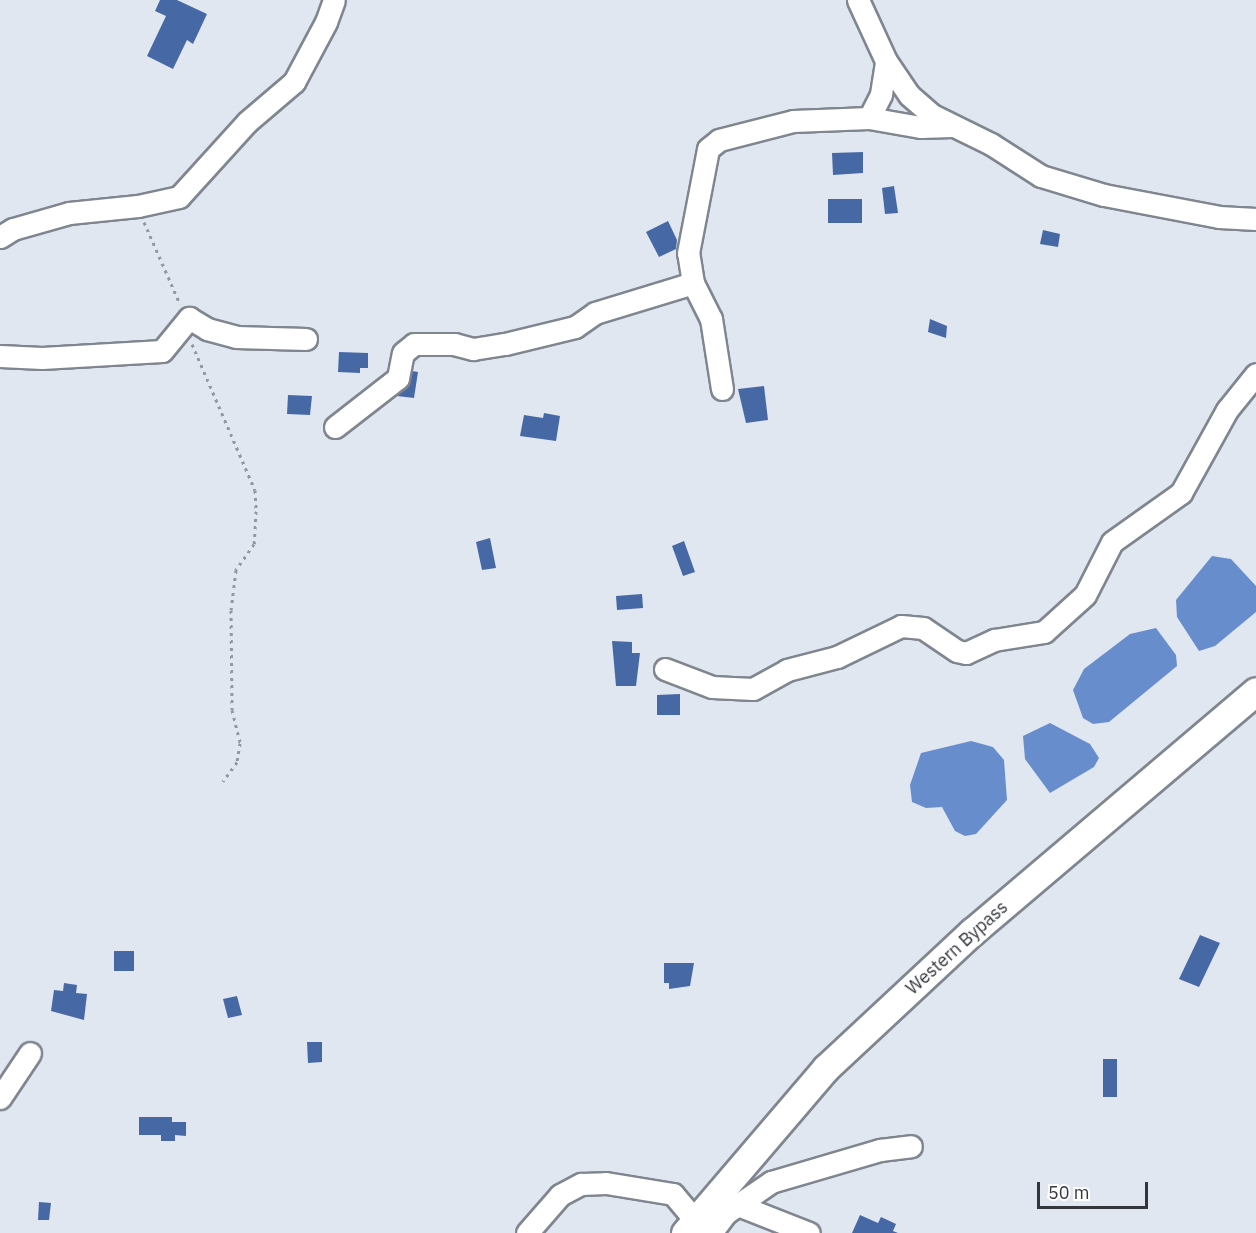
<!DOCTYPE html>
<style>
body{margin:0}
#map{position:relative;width:1256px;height:1233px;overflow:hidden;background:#e1e7f1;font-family:"IBM Plex Sans",sans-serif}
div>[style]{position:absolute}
.water>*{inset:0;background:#688dcc}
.building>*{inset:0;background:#4669a6}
.path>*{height:3px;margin-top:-1.5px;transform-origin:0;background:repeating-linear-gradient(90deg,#93989f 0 3px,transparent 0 7.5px)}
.roads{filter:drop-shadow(2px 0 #80868f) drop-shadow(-2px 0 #80868f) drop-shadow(0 2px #80868f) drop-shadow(0 -2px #80868f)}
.minor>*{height:21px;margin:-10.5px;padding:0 10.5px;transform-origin:10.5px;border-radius:10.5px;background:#fff}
.major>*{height:27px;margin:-13.5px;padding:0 13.5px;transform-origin:13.5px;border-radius:13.5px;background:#fff}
span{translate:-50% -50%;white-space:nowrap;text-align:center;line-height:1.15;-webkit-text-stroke:6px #fff;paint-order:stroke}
.street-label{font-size:18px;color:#33363a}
.scale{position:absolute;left:1037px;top:1182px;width:111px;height:27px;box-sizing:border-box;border:3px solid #33363a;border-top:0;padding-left:8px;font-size:18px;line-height:21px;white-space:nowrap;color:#33363a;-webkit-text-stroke:4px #fff;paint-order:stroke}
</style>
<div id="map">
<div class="water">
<div style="clip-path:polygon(1212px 556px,1231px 559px,1256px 586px,1256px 612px,1215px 646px,1199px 651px,1177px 617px,1176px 600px)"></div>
<div style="clip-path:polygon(1156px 628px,1176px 655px,1177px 666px,1109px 722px,1093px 724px,1083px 718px,1073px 690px,1084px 669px,1130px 634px)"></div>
<div style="clip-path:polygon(1050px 723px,1090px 744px,1099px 758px,1094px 767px,1050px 793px,1025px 759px,1023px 736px)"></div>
<div style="clip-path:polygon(971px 741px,993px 747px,1004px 760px,1007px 800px,976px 834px,965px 836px,955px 831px,942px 807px,926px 808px,912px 802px,910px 785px,921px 753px)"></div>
</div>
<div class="building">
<div style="clip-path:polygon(160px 0,177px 0,207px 14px,193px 44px,187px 40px,173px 69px,147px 56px,166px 16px,155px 11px)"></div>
<div style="clip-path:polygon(863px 152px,863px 173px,833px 175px,832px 153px)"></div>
<div style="clip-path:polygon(894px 186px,898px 213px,885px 214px,882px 188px)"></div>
<div style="clip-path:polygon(828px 199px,862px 199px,862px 223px,828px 223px)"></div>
<div style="clip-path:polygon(668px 221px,677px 240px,676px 249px,659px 257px,646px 232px)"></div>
<div style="clip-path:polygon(1043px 230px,1060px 234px,1058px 247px,1040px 244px)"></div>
<div style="clip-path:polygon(930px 319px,947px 326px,946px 338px,928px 332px)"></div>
<div style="clip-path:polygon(339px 352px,368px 353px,368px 368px,360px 368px,360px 373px,338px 372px)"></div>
<div style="clip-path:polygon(412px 371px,418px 372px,414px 398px,397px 396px,406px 387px)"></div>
<div style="clip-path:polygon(764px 386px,768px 420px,746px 423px,738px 389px)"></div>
<div style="clip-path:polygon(288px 395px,312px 396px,310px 415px,287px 414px)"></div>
<div style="clip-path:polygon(544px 413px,560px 416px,556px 441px,520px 436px,524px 415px,543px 418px)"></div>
<div style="clip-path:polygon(490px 538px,496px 568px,482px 570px,476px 542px)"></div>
<div style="clip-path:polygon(684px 541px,695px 572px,683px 576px,672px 546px)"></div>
<div style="clip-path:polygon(642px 594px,643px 608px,617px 610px,616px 596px)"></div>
<div style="clip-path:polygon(612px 641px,632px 642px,632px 653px,640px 653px,636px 686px,616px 686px)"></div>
<div style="clip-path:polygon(680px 694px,680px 715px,657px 715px,657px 695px)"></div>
<div style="clip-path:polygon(1200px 935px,1220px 943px,1199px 987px,1179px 979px)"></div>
<div style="clip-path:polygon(114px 951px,134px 951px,134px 971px,114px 971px)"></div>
<div style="clip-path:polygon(664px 963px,694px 963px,690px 986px,669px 989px,669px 983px,664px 983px)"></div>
<div style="clip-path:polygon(64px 983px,77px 985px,76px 993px,87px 994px,84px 1020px,51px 1011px,54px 990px,63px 991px)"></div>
<div style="clip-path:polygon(237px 996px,242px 1015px,228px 1018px,223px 999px)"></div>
<div style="clip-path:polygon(307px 1042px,322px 1042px,322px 1062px,308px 1063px)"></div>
<div style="clip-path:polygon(1103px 1059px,1117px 1059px,1117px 1097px,1103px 1097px)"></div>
<div style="clip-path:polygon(139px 1117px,172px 1117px,172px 1122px,186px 1122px,186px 1136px,175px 1135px,175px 1141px,161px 1141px,161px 1135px,139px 1135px)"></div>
<div style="clip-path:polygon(39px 1202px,51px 1203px,49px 1220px,38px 1220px)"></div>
<div style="clip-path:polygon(860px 1215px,878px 1223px,881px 1217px,896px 1224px,893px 1231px,898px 1233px,852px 1233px)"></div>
</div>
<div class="path">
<div style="left:144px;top:222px;width:90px;rotate:66.3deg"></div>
<div style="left:192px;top:344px;width:159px;rotate:66.7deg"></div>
<div style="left:255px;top:490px;width:21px;rotate:87deg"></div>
<div style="left:256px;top:511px;width:33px;rotate:93deg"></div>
<div style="left:254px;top:544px;width:32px;rotate:125deg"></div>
<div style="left:236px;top:570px;width:40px;rotate:97.1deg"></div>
<div style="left:231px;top:610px;width:100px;rotate:89.4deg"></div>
<div style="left:232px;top:710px;width:34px;rotate:76deg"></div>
<div style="left:240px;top:743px;width:19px;rotate:99deg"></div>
<div style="left:237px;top:762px;width:24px;rotate:126deg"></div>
</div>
<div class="roads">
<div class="minor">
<div style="left:858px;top:0;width:67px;rotate:65.3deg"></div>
<div style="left:886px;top:61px;width:41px;rotate:55.9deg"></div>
<div style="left:909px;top:95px;width:30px;rotate:41deg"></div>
<div style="left:932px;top:115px;width:66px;rotate:26.2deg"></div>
<div style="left:991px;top:144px;width:59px;rotate:32.6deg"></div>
<div style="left:1041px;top:176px;width:66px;rotate:16.8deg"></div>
<div style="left:1104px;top:195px;width:117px;rotate:10.8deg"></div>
<div style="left:1219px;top:217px;width:37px;rotate:3deg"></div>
<div style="left:869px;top:118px;width:52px;rotate:10deg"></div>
<div style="left:920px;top:127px;width:32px;rotate:-2deg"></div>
<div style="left:0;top:237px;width:15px;rotate:-32deg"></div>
<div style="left:13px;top:229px;width:58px;rotate:-15.9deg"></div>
<div style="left:69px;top:213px;width:69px;rotate:-5.8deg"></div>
<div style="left:138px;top:206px;width:42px;rotate:-12.4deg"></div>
<div style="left:179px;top:197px;width:101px;rotate:-47.8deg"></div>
<div style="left:247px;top:122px;width:62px;rotate:-40.4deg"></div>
<div style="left:294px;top:82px;width:68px;rotate:-61.9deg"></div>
<div style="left:326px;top:22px;width:23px;rotate:-70deg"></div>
<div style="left:0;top:356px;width:42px;rotate:2.7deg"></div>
<div style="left:42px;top:358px;width:120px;rotate:-3.3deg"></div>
<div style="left:162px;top:351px;width:43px;rotate:-50.7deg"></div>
<div style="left:189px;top:318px;width:21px;rotate:31deg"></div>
<div style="left:207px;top:329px;width:30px;rotate:15deg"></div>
<div style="left:236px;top:337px;width:70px;rotate:1.6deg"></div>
<div style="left:722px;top:389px;width:71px;rotate:-98.9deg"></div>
<div style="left:711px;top:319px;width:40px;rotate:-116.6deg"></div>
<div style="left:693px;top:283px;width:30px;rotate:-99deg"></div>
<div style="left:688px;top:253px;width:106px;rotate:-79.1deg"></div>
<div style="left:708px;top:149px;width:14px;rotate:-39deg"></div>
<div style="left:719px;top:140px;width:76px;rotate:-14.4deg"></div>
<div style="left:793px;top:121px;width:76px;rotate:-2.3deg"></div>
<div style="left:869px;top:118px;width:27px;rotate:-63deg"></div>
<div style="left:881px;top:94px;width:33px;rotate:-81deg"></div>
<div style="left:335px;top:427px;width:80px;rotate:-37.9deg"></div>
<div style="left:398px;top:378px;width:25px;rotate:-79deg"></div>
<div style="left:403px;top:353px;width:14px;rotate:-39deg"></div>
<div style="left:414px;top:344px;width:40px"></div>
<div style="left:454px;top:344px;width:20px;rotate:15deg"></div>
<div style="left:473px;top:349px;width:32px;rotate:-9deg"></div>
<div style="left:505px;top:344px;width:72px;rotate:-13.7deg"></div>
<div style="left:575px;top:327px;width:24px;rotate:-35deg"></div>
<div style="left:595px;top:313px;width:102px;rotate:-17deg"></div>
<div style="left:665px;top:669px;width:50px;rotate:21deg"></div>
<div style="left:712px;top:687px;width:41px;rotate:2.8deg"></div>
<div style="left:753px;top:689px;width:39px;rotate:-29deg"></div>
<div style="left:787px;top:670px;width:52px;rotate:-14.6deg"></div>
<div style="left:837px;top:657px;width:71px;rotate:-25.8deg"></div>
<div style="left:901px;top:626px;width:22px;rotate:5deg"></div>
<div style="left:923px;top:628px;width:41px;rotate:34.1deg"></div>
<div style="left:957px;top:651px;width:9px;rotate:13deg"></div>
<div style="left:966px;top:653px;width:31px;rotate:-25deg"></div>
<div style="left:994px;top:640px;width:51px;rotate:-9.1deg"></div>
<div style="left:1044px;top:632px;width:55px;rotate:-42.1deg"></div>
<div style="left:1085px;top:595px;width:59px;rotate:-63deg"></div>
<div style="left:1112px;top:542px;width:85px;rotate:-35.4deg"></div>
<div style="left:1181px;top:493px;width:95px;rotate:-61deg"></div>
<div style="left:1227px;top:410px;width:46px;rotate:-51.1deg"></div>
<div style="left:0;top:1098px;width:54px;rotate:-56.3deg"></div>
<div style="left:738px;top:1205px;width:76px;rotate:21.5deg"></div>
<div style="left:527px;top:1233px;width:50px;rotate:-49deg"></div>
<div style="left:560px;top:1195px;width:24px;rotate:-28deg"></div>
<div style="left:581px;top:1184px;width:25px;rotate:-2deg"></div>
<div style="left:606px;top:1183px;width:68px;rotate:9.3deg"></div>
<div style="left:673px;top:1194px;width:34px;rotate:50deg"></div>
<div style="left:711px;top:1233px;width:25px;rotate:-53deg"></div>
<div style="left:726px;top:1213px;width:55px;rotate:-34.6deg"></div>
<div style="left:771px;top:1182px;width:114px;rotate:-16.4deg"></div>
<div style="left:880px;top:1150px;width:31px;rotate:-7deg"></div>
</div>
<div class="major">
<div style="left:685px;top:1233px;width:217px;rotate:-49.5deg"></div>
<div style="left:826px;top:1068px;width:200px;rotate:-43deg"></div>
<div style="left:972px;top:932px;width:372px;rotate:-40.3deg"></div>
</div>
</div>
<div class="street-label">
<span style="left:957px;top:948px;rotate:-42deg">Western Bypass</span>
</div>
<div class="scale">50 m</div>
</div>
